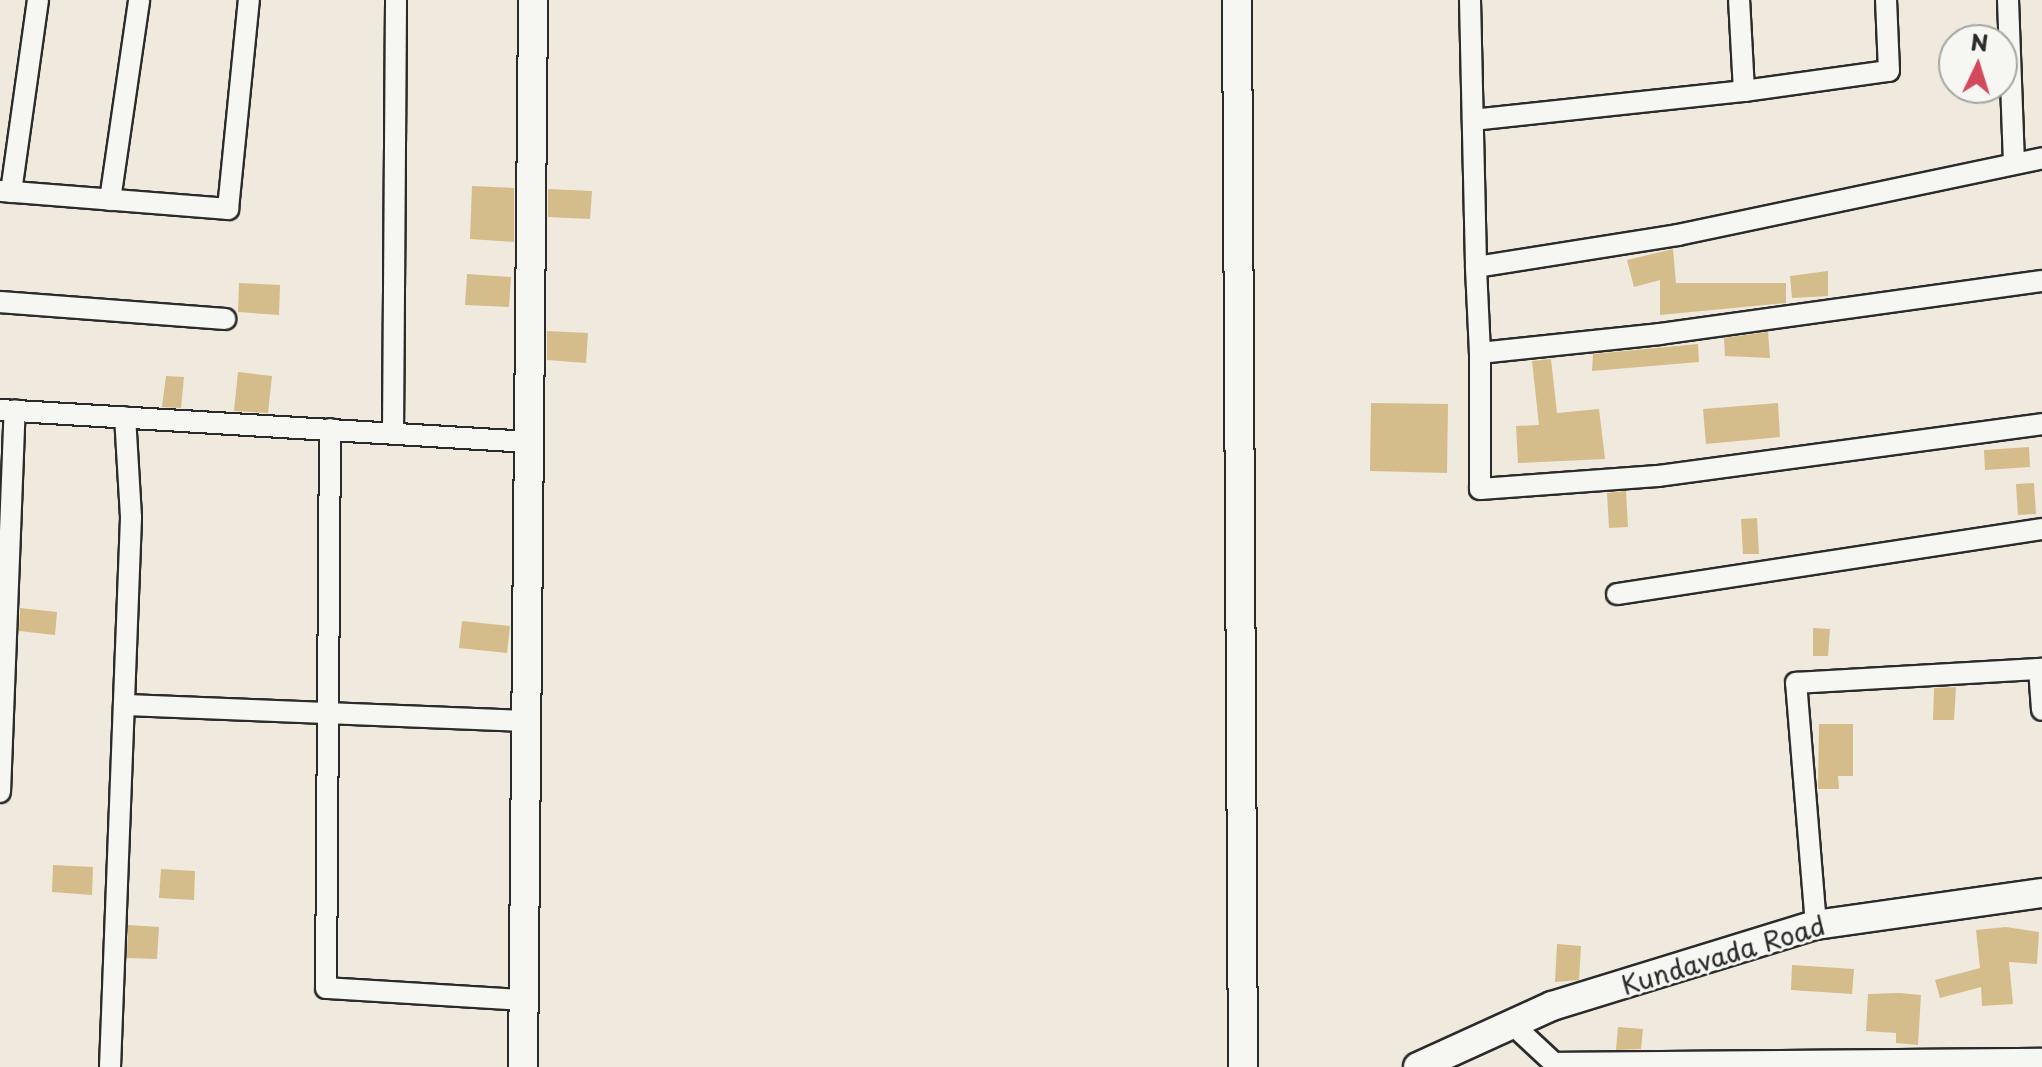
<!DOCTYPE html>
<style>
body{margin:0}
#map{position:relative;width:2042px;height:1067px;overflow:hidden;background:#efeadd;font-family:"Playpen Sans",sans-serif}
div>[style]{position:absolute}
.building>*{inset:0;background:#d5bc8b}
.roads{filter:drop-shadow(2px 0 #2b2b2b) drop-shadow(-2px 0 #2b2b2b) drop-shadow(0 2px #2b2b2b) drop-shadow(0 -2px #2b2b2b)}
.street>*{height:20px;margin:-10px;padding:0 10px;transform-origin:10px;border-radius:10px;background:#f6f6f2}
.secondary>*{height:28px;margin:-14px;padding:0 14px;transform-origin:14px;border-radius:14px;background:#f6f6f2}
span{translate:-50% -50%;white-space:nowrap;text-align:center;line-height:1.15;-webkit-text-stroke:6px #f6f6f2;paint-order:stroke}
.street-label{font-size:26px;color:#2b2b2b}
.north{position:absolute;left:1938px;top:24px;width:80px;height:80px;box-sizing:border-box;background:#f6f6f2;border:2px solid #a5a5a2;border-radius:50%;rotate:4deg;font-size:22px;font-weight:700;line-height:32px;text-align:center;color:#2b2b2b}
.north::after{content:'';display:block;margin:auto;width:28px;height:36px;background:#d1495b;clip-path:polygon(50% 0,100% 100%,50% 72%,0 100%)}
</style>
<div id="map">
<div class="building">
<div style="clip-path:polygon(472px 186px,514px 188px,514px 242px,470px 239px)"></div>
<div style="clip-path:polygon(548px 189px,592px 191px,590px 219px,548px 217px)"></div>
<div style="clip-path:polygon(1673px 249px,1676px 283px,1786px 283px,1786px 303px,1660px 315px,1660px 280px,1634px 287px,1627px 260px)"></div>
<div style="clip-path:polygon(1828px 271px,1828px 296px,1792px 298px,1790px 276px)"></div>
<div style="clip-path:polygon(467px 274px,511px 277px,509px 307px,465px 305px)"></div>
<div style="clip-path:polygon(239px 283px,280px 285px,279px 315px,238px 312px)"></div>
<div style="clip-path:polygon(547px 331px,588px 333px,586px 363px,547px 360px)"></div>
<div style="clip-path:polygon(1768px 332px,1770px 358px,1725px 356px,1724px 338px)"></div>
<div style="clip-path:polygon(1698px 344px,1699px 362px,1592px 371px,1593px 354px)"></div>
<div style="clip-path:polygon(1551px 359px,1557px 413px,1599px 409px,1605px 459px,1518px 463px,1516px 426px,1539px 425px,1532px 361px)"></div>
<div style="clip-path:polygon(238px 372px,272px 376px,268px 413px,234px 411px)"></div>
<div style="clip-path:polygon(166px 376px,184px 377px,181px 408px,162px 407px)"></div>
<div style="clip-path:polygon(1371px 403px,1448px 404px,1447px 473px,1370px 471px)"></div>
<div style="clip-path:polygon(1778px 403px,1780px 437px,1706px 444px,1703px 409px)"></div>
<div style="clip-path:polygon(2029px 447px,2030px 467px,1985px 470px,1984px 450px)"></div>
<div style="clip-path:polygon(2034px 483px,2036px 514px,2018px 515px,2016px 484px)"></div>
<div style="clip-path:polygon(1626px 491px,1628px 527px,1609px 528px,1607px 493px)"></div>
<div style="clip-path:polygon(1757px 518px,1759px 554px,1743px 554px,1741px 519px)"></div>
<div style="clip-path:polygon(20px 608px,57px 612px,55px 635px,19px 631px)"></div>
<div style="clip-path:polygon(462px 621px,510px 626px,507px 653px,459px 648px)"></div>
<div style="clip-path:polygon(1813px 628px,1830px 629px,1828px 656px,1813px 656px)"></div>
<div style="clip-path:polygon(1956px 687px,1954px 720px,1933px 720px,1934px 688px)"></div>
<div style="clip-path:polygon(1819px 724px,1853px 724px,1853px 776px,1838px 776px,1839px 789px,1818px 789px)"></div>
<div style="clip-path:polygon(53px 865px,93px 867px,92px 895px,52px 892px)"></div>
<div style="clip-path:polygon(161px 869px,195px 871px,194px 900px,159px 898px)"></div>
<div style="clip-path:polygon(128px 925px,159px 927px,157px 959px,127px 958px)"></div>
<div style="clip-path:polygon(2006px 927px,2039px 932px,2037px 964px,2009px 962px,2013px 1004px,1982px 1006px,1981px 987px,1940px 998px,1935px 980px,1980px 968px,1976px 930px)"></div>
<div style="clip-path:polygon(1557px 944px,1581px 946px,1579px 980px,1555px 982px)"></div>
<div style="clip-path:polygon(1792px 965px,1854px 969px,1852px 994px,1791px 990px)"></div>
<div style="clip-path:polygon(1899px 993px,1921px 995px,1918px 1045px,1896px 1043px,1896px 1033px,1866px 1031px,1868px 994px)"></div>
<div style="clip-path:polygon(1618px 1027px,1643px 1029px,1641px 1049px,1616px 1050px)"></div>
</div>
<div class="roads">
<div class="street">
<div style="left:1470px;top:0;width:267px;rotate:88.7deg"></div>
<div style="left:2008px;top:0;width:162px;rotate:87.9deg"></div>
<div style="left:1744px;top:91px;width:146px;rotate:-7.9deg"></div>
<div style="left:1889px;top:71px;width:71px;rotate:-92.4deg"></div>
<div style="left:1473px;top:120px;width:273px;rotate:-6.1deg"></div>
<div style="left:1744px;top:91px;width:91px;rotate:-93.1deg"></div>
<div style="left:0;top:191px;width:229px;rotate:4.5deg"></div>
<div style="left:228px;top:209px;width:210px;rotate:-84.3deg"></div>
<div style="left:11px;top:192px;width:194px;rotate:-82deg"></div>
<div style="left:110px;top:200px;width:202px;rotate:-81.7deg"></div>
<div style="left:2042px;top:281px;width:386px;rotate:172.1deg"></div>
<div style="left:1660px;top:334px;width:181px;rotate:174deg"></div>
<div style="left:1480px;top:353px;width:136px;rotate:90deg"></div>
<div style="left:1480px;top:489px;width:178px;rotate:-4.2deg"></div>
<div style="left:1658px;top:476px;width:388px;rotate:-7.7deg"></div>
<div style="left:0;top:302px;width:226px;rotate:4.3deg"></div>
<div style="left:1480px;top:353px;width:86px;rotate:-92.7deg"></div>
<div style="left:1476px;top:267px;width:205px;rotate:-9deg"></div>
<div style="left:1678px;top:235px;width:372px;rotate:-11.9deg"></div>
<div style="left:0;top:410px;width:530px;rotate:3.46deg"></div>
<div style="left:330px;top:429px;width:559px;rotate:90.41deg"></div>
<div style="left:326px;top:988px;width:197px;rotate:3.5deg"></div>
<div style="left:393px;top:433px;width:433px;rotate:-89.6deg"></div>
<div style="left:1617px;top:594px;width:430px;rotate:-8.7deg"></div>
<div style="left:2039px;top:669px;width:41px;rotate:85.8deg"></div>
<div style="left:124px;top:705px;width:404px;rotate:2.3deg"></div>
<div style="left:0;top:792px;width:382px;rotate:-87.8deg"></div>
<div style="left:1816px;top:925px;width:243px;rotate:-94.7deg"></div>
<div style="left:1796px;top:683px;width:246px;rotate:-3.3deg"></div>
<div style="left:1512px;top:1024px;width:57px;rotate:42.9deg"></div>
<div style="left:1554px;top:1063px;width:488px;rotate:-0.5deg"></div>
<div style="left:110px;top:1067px;width:550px;rotate:-87.81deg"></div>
<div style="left:131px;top:517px;width:100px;rotate:-93.4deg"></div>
</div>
<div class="secondary">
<div style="left:1237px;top:0;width:1067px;rotate:89.68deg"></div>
<div style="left:523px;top:1067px;width:1067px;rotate:-89.46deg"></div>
<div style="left:1418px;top:1067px;width:147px;rotate:-24.5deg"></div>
<div style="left:1552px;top:1006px;width:276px;rotate:-17.1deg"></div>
<div style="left:1816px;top:925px;width:228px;rotate:-8.1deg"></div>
</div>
</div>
<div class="street-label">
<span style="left:1723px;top:955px;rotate:-17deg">Kundavada Road</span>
</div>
<div class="north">N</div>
</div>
